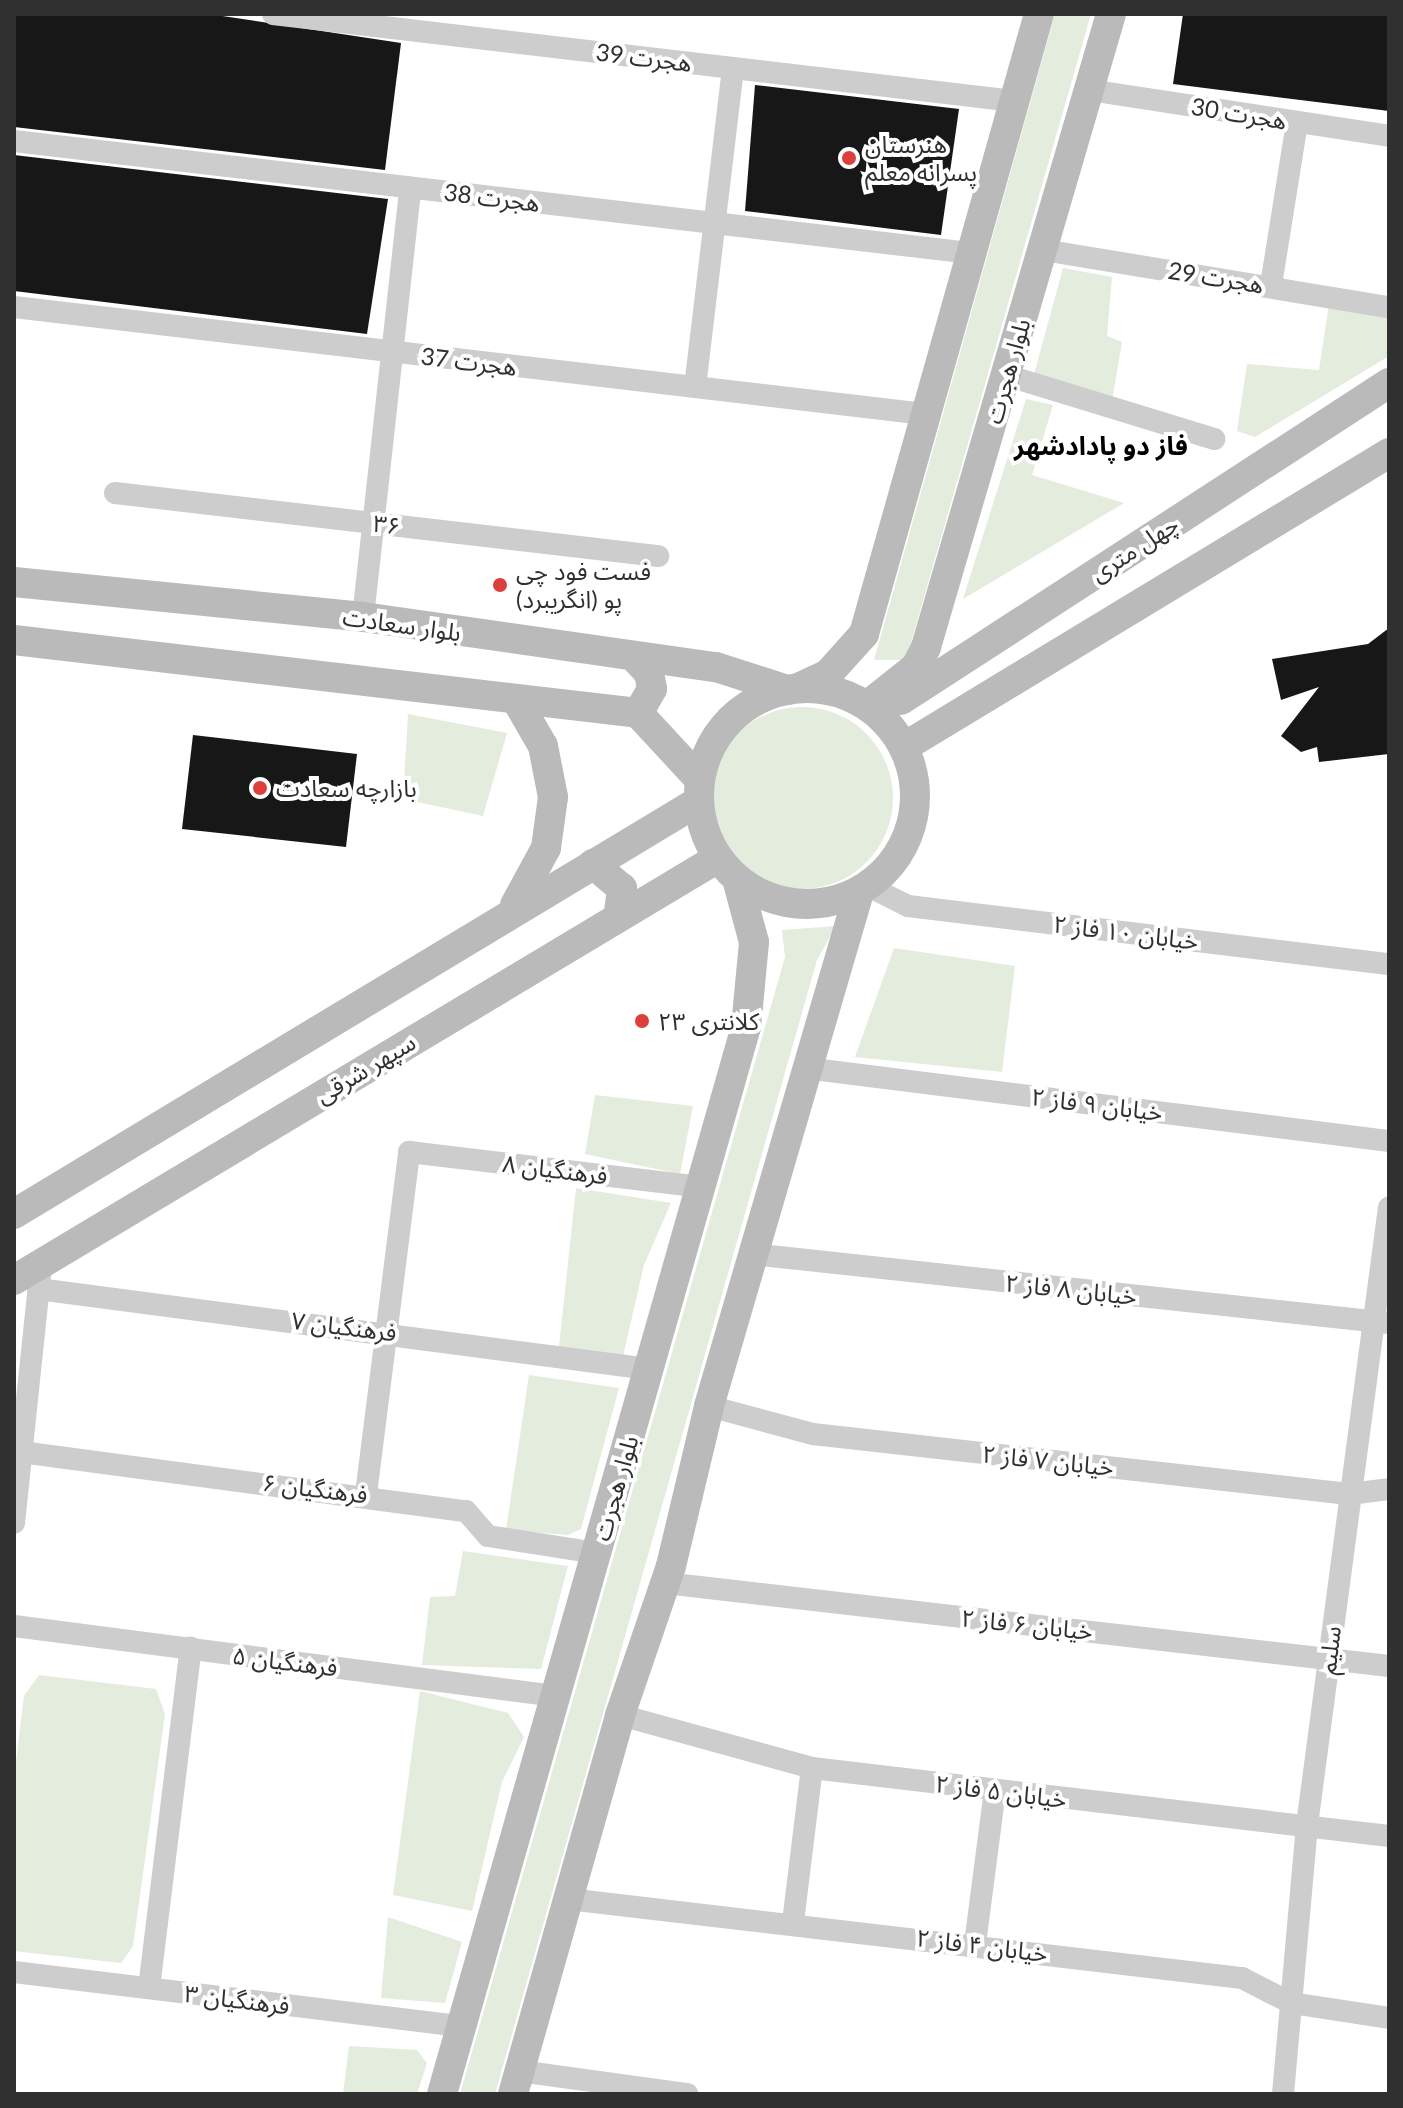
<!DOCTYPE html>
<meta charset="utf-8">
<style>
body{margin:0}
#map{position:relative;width:1403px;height:2108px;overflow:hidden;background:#fff;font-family:Lato,"Noto Sans Arabic",sans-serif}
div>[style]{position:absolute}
.green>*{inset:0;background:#e4ecde}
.round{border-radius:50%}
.building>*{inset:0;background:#171717}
.minor>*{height:22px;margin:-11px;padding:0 11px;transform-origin:11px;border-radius:11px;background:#cdcdcd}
.secondary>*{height:30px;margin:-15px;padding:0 15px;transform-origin:15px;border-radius:15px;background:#bababa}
.secondary>.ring{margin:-15px;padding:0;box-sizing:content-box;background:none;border:30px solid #bababa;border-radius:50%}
.dots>*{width:22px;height:22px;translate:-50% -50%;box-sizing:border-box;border:4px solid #fff;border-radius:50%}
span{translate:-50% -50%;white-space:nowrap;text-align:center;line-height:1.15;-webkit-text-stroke:8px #fff;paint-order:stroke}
.street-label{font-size:24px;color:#303030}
.poi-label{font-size:24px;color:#303030}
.left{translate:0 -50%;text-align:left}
.neighbourhood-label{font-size:26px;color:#000;font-weight:700}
.frame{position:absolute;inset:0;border:16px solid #303030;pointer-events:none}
</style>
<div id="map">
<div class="green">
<div style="clip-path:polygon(1055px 14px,1091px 14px,906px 660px,874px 660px)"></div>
<div style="clip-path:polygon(1063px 268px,1112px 277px,1107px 336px,1122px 342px,1112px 401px,1033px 378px)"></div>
<div style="clip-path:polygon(1330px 297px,1389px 305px,1389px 356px,1255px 437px,1237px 431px,1247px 364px,1319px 370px)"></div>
<div style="clip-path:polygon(1026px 399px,1053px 405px,1032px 475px,1124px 503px,963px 599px)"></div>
<div class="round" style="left:711px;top:707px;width:182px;height:182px"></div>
<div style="clip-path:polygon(408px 714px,507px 733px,483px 816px,403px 799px)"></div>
<div style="clip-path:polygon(836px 926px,817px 960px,495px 2094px,460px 2094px,785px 957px,782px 930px)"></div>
<div style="clip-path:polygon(894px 948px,1015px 966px,1002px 1072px,855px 1057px)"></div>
<div style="clip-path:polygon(595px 1095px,693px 1106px,680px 1174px,585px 1154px)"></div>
<div style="clip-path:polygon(576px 1188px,671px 1203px,644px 1265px,621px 1365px,558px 1356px)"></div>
<div style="clip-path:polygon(529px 1375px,619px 1388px,581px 1529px,568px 1535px,506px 1530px)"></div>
<div style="clip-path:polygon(463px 1551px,568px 1566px,541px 1669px,422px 1665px,430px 1597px,455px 1596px)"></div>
<div style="clip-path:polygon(39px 1675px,156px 1689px,165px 1714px,133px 1946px,121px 1963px,14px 1951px,14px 1778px,24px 1696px)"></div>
<div style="clip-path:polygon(420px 1691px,508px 1713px,524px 1737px,502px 1782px,472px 1911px,393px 1895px)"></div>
<div style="clip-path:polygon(388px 1917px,462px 1942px,445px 2003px,381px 1998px)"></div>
<div style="clip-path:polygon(349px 2046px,417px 2050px,427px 2063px,417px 2094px,343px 2094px)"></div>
</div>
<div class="building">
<div style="clip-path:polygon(14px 14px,209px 14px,401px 43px,385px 170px,14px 127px)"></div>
<div style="clip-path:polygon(1183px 14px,1389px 14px,1389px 111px,1173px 84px)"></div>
<div style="clip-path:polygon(755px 85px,959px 109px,941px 235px,745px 211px)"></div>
<div style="clip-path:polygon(14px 155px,388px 199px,367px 334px,14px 291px)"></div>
<div style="clip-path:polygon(1389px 628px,1389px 754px,1319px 762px,1317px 747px,1301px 752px,1281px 736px,1319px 687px,1281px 700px,1272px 659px,1368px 644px)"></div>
<div style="clip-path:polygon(193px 735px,357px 754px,346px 847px,182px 829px)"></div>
</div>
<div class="minor">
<div style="left:273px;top:14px;width:746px;rotate:6.7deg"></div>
<div style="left:1089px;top:90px;width:304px;rotate:8.7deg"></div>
<div style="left:14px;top:141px;width:964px;rotate:6.68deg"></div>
<div style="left:1043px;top:250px;width:351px;rotate:9.4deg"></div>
<div style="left:1271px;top:285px;width:165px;rotate:-80.9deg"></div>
<div style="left:14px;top:307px;width:917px;rotate:6.7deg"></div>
<div style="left:1005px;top:375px;width:219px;rotate:17deg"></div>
<div style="left:695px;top:387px;width:321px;rotate:-83.2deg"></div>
<div style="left:115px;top:493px;width:547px;rotate:6.62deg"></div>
<div style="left:363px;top:617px;width:432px;rotate:-83.7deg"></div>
<div style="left:868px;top:886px;width:45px;rotate:26.6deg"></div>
<div style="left:908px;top:906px;width:484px;rotate:6.9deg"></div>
<div style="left:805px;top:1068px;width:589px;rotate:7.13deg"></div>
<div style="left:752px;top:1254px;width:641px;rotate:6.18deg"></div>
<div style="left:38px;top:1289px;width:616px;rotate:7.46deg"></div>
<div style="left:709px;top:1406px;width:108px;rotate:15.1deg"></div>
<div style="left:813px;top:1434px;width:539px;rotate:6.39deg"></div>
<div style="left:1349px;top:1494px;width:40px;rotate:-7.1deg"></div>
<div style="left:21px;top:1452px;width:449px;rotate:7.6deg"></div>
<div style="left:466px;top:1511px;width:33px;rotate:49deg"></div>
<div style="left:488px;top:1536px;width:109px;rotate:8.9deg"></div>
<div style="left:366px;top:1494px;width:345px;rotate:-82.8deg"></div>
<div style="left:409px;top:1152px;width:294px;rotate:6.8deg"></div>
<div style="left:14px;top:1523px;width:250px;rotate:-84deg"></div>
<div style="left:665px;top:1583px;width:729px;rotate:6.54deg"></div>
<div style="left:14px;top:1626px;width:547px;rotate:7.36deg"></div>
<div style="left:620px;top:1715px;width:199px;rotate:15.4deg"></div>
<div style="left:812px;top:1768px;width:581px;rotate:6.72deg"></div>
<div style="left:568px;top:1899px;width:679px;rotate:6.69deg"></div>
<div style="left:1242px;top:1978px;width:55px;rotate:27deg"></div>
<div style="left:1291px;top:2003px;width:99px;rotate:8.7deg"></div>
<div style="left:793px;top:1922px;width:155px;rotate:-83deg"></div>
<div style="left:975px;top:1944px;width:155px;rotate:-82.6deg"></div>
<div style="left:14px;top:1972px;width:450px;rotate:6.9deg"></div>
<div style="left:149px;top:1988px;width:343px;rotate:-83deg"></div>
<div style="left:519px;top:2071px;width:170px;rotate:7.8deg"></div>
<div style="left:1283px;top:2094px;width:270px;rotate:-84.9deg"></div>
<div style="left:1307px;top:1825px;width:623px;rotate:-82.44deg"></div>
</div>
<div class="secondary">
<div style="left:14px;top:582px;width:351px;rotate:5.7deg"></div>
<div style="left:363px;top:617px;width:357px;rotate:8.1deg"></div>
<div style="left:716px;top:667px;width:75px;rotate:17.9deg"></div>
<div style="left:14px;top:640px;width:628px;rotate:6.67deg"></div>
<div style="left:638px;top:713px;width:91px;rotate:47.2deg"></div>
<div style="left:634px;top:657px;width:22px;rotate:47deg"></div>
<div style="left:649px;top:673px;width:16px;rotate:79deg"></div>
<div style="left:652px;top:689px;width:28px;rotate:120deg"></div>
<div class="ring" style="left:699px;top:688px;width:186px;height:186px"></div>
<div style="left:798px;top:688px;width:33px;rotate:-25deg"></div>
<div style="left:828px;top:674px;width:54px;rotate:-48deg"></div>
<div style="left:864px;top:634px;width:644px;rotate:-74.24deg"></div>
<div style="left:901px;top:700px;width:582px;rotate:-33.01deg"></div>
<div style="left:868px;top:705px;width:61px;rotate:-38.4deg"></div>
<div style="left:916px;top:667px;width:22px;rotate:-63deg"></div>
<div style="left:926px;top:647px;width:659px;rotate:-73.71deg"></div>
<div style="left:904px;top:747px;width:567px;rotate:-31.22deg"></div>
<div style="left:593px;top:864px;width:38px;rotate:40deg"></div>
<div style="left:622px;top:888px;width:26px;rotate:97deg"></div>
<div style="left:515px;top:905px;width:65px;rotate:-61.5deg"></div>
<div style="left:546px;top:848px;width:51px;rotate:-82.2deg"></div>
<div style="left:553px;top:797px;width:52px;rotate:-101.1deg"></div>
<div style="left:543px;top:746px;width:52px;rotate:-120deg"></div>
<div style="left:14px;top:1214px;width:800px;rotate:-31.09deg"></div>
<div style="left:14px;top:1280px;width:821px;rotate:-30.94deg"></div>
<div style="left:442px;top:2094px;width:1109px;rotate:-74.1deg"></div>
<div style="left:746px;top:1027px;width:85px;rotate:-84.6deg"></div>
<div style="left:754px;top:942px;width:65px;rotate:-105.1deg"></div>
<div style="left:513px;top:2094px;width:394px;rotate:-74.2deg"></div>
<div style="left:620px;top:1715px;width:157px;rotate:-71.1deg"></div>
<div style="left:671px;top:1566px;width:164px;rotate:-76.6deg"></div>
<div style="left:709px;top:1406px;width:535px;rotate:-73.73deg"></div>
</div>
<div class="dots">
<div style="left:849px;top:158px;background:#dc3f3c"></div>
<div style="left:500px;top:585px;background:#dc3f3c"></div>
<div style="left:260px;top:788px;background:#dc3f3c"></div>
<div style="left:642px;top:1021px;background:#dc3f3c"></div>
</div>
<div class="street-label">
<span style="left:644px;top:57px;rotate:7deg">هجرت 39</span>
<span style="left:1239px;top:113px;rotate:9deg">هجرت 30</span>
<span style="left:492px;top:197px;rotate:7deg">هجرت 38</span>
<span style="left:1216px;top:277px;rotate:9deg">هجرت 29</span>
<span style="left:469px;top:361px;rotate:7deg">هجرت 37</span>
<span style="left:1007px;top:371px;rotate:-74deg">بلوار هجرت</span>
<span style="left:387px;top:524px;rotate:7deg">۳۶</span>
<span style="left:1134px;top:548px;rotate:-33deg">چهل متری</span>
<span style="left:402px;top:624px;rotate:8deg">بلوار سعادت</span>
<span style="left:1126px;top:932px;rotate:7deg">خیابان ۱۰ فاز ۲</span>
<span style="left:365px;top:1068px;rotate:-31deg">سپهر شرقی</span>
<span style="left:1097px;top:1104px;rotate:7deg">خیابان ۹ فاز ۲</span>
<span style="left:555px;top:1169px;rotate:7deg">فرهنگیان ۸</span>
<span style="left:1071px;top:1289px;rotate:6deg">خیابان ۸ فاز ۲</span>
<span style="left:344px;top:1326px;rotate:7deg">فرهنگیان ۷</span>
<span style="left:1048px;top:1460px;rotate:6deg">خیابان ۷ فاز ۲</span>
<span style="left:315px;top:1488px;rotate:7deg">فرهنگیان ۶</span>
<span style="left:615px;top:1488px;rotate:-74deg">بلوار هجرت</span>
<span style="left:1027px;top:1624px;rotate:6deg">خیابان ۶ فاز ۲</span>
<span style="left:1329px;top:1650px;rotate:-83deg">سلیم</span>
<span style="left:285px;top:1661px;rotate:7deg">فرهنگیان ۵</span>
<span style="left:1001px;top:1791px;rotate:7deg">خیابان ۵ فاز ۲</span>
<span style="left:982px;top:1945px;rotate:7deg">خیابان ۴ فاز ۲</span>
<span style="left:237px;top:1999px;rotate:7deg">فرهنگیان ۳</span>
</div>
<div class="poi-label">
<span class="left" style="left:865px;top:158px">هنرستان<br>پسرانه معلم</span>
<span class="left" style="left:516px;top:585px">فست فود چی<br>پو (انگریبرد)</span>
<span class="left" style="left:276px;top:788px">بازارچه سعادت</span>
<span class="left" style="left:658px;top:1021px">کلانتری ۲۳</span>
</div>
<div class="neighbourhood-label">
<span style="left:1101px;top:446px">فاز دو پادادشهر</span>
</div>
<div class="frame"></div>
</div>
